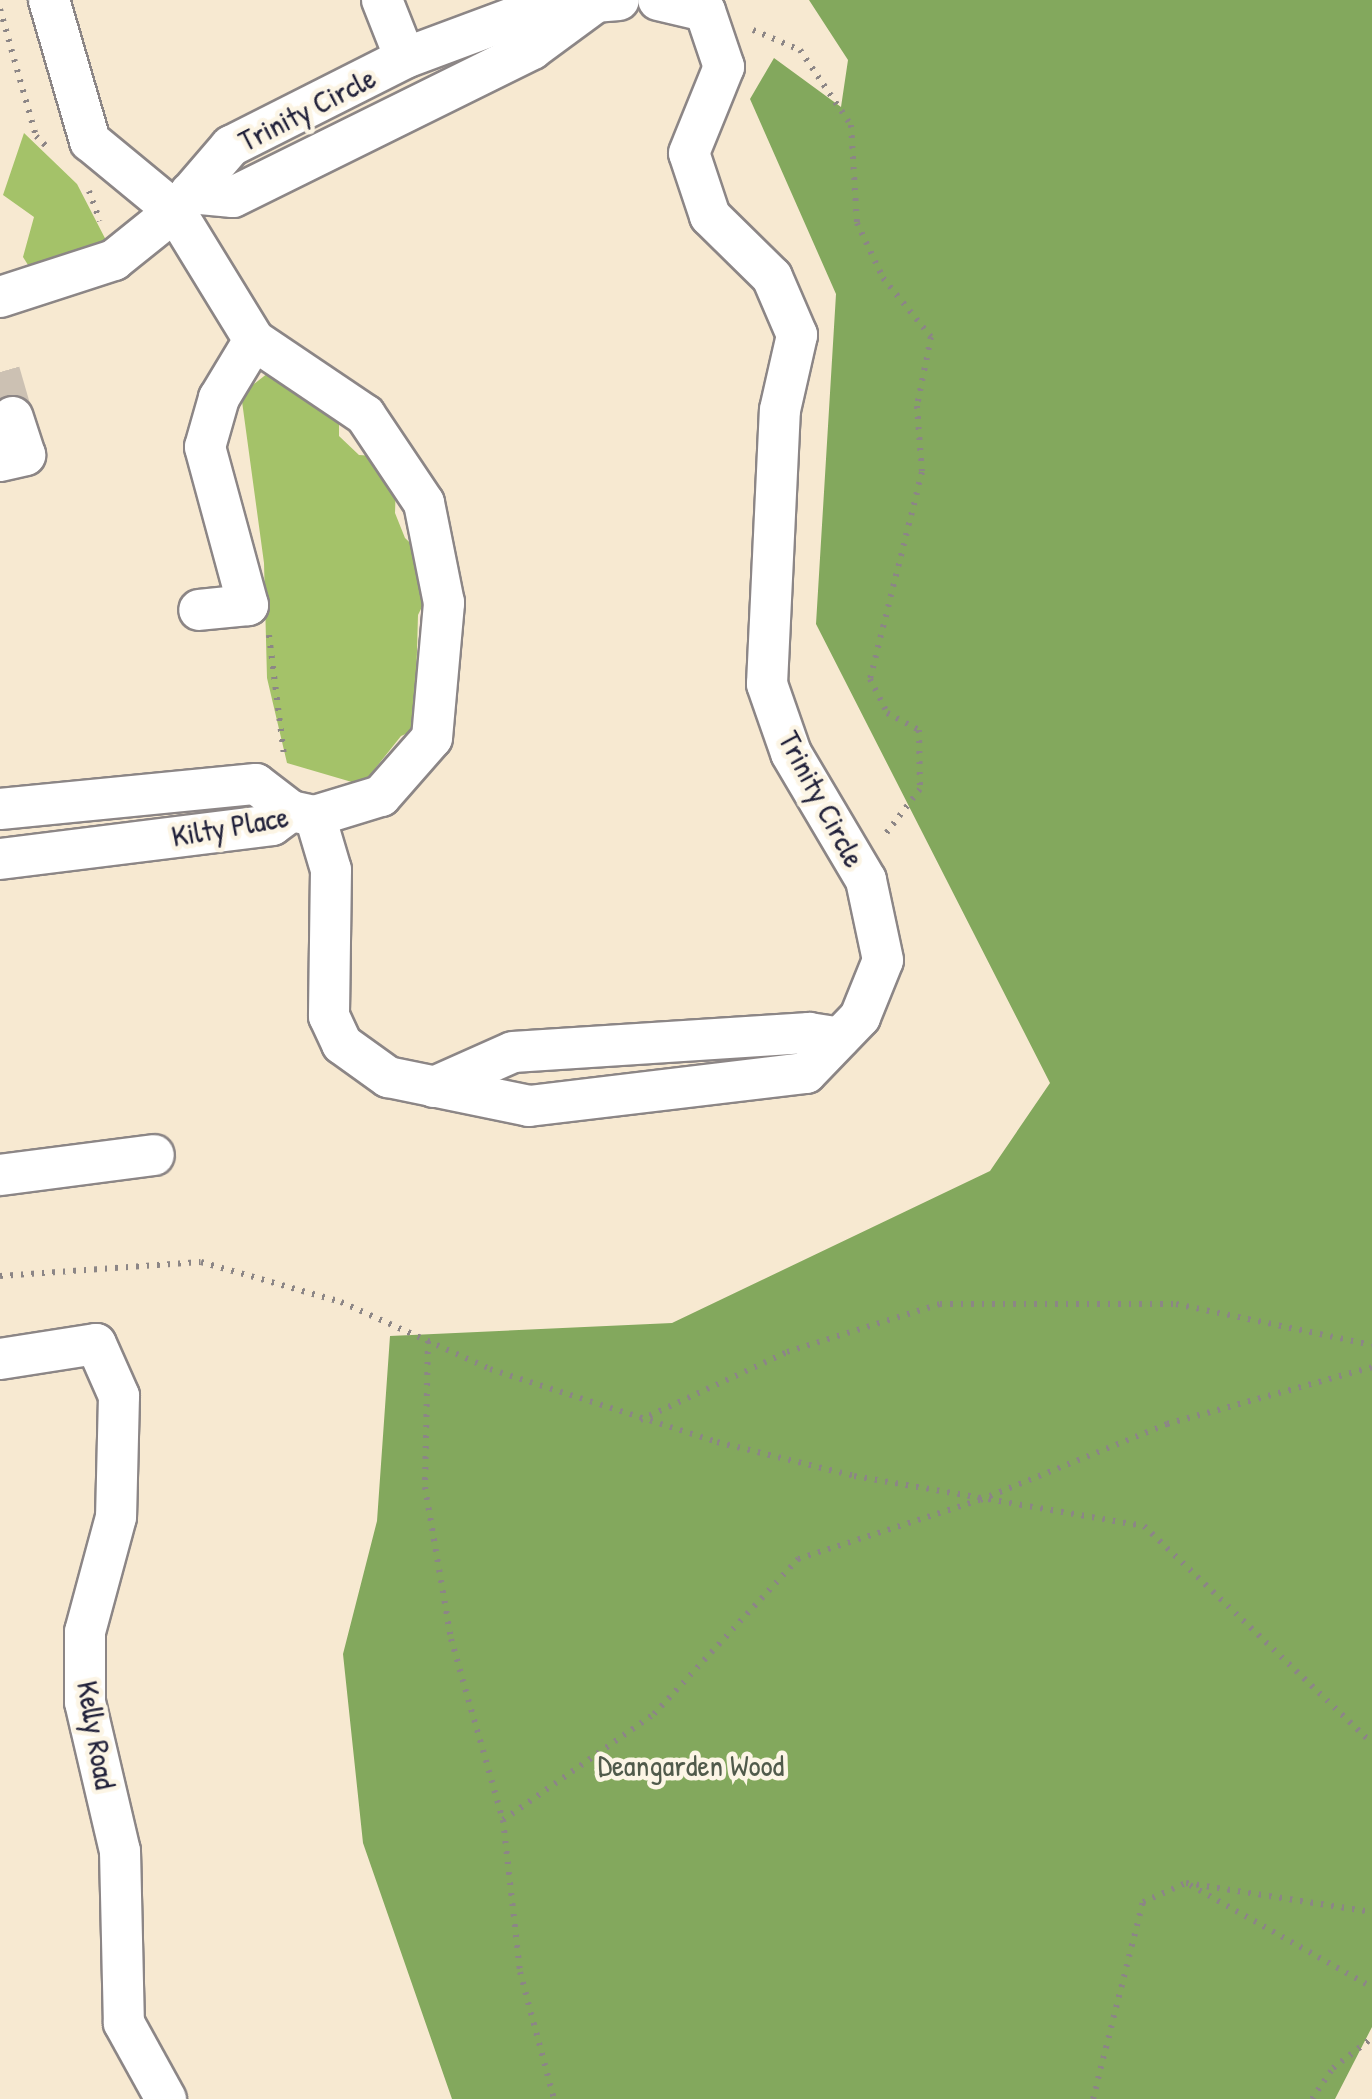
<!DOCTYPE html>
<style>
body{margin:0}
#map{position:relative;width:1372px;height:2099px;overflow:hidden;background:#f7e9d1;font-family:"Patrick Hand",sans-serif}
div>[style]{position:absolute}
.green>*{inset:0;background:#a4c269}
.forest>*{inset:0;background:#83a85d}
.street-tunnel>*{height:40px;margin-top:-20px;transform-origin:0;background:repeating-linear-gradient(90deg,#ccc1b3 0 40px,transparent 0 60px)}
.path>*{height:6px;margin-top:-3px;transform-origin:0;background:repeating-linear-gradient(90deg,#8c8686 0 2.5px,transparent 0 10.5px)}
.roads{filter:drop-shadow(2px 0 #8c8686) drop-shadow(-2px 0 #8c8686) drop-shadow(0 2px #8c8686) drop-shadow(0 -2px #8c8686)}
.street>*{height:40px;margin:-20px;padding:0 20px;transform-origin:20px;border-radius:20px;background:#fff}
span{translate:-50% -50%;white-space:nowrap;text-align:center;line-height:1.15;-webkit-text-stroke:9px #fcf5e5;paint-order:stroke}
.street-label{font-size:30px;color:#22223b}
.park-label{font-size:30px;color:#505a4b}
</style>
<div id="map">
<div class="green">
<div style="clip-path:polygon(24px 133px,77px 184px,109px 246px,45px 268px,28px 265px,23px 257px,34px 217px,3px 195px)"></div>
<div style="clip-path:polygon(268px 373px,339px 419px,339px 436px,359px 455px,375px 456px,396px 481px,395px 513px,405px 538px,426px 558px,432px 586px,418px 615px,416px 685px,424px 726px,401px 736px,362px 785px,287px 763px,267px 678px,264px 563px,241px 394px)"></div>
</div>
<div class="forest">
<div style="clip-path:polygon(809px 0,1372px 0,1372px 2027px,1335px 2099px,452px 2099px,363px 1843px,343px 1654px,377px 1521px,390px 1336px,672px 1323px,990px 1171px,1050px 1083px,816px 624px,836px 294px,750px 99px,774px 58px,841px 107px,848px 60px)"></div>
</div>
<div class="street-tunnel">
<div style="left:0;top:372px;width:47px;rotate:73.9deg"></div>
</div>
<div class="path">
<div style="left:0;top:9px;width:132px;rotate:74.2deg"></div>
<div style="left:36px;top:136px;width:20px;rotate:45deg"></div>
<div style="left:753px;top:30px;width:51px;rotate:23.1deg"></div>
<div style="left:800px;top:50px;width:91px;rotate:55.8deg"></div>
<div style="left:851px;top:125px;width:98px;rotate:86.5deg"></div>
<div style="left:857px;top:223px;width:61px;rotate:64.7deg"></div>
<div style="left:883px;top:278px;width:76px;rotate:50.9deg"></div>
<div style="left:931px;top:337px;width:70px;rotate:101.5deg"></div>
<div style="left:917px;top:406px;width:66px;rotate:85.7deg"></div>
<div style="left:922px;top:472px;width:213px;rotate:104.1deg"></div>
<div style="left:870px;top:679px;width:38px;rotate:63deg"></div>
<div style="left:887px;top:713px;width:36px;rotate:28deg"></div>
<div style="left:919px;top:730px;width:59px;rotate:89deg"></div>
<div style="left:920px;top:789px;width:59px;rotate:127.5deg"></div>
<div style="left:89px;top:191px;width:32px;rotate:70deg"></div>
<div style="left:269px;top:635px;width:122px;rotate:82.9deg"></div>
<div style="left:0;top:1276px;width:201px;rotate:-4deg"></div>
<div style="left:201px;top:1262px;width:146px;rotate:15.9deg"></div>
<div style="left:341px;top:1302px;width:163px;rotate:24.2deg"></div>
<div style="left:490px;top:1369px;width:238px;rotate:17.8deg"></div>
<div style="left:717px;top:1442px;width:141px;rotate:13.9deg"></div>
<div style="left:854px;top:1476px;width:294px;rotate:9.8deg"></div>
<div style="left:1144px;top:1526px;width:315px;rotate:43.6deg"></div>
<div style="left:428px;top:1341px;width:146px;rotate:91.2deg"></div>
<div style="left:425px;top:1487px;width:154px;rotate:80.3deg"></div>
<div style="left:451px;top:1639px;width:188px;rotate:74deg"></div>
<div style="left:503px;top:1820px;width:153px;rotate:83.6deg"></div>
<div style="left:520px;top:1972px;width:131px;rotate:75deg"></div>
<div style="left:640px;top:1420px;width:162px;rotate:-24.8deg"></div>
<div style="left:787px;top:1352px;width:160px;rotate:-17.4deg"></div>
<div style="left:940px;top:1304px;width:236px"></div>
<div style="left:1176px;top:1304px;width:200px;rotate:11.8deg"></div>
<div style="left:503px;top:1820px;width:184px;rotate:-35.1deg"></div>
<div style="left:654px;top:1714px;width:212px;rotate:-47.1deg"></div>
<div style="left:798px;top:1559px;width:191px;rotate:-18deg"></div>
<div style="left:980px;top:1500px;width:202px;rotate:-22.1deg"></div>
<div style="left:1167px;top:1424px;width:213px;rotate:-15.5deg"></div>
<div style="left:1190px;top:1885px;width:209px;rotate:29.3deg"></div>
<div style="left:1093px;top:2099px;width:203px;rotate:-75.8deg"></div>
<div style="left:1143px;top:1902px;width:47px;rotate:-23.8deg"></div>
<div style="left:1186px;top:1883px;width:188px;rotate:8.9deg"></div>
<div style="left:1312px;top:2099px;width:37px;rotate:-56deg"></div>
<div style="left:1333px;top:2068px;width:49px;rotate:-37.6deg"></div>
</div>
<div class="roads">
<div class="street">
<div style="left:49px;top:0;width:147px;rotate:73.8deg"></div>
<div style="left:90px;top:141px;width:110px;rotate:39.5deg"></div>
<div style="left:175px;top:211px;width:86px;rotate:-49.3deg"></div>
<div style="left:231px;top:146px;width:195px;rotate:-26.8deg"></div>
<div style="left:405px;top:58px;width:149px;rotate:-20.4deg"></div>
<div style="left:545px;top:6px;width:74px;rotate:-4.6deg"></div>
<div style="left:382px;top:0;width:62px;rotate:68.4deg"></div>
<div style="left:190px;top:193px;width:43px;rotate:5.3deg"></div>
<div style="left:233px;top:197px;width:334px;rotate:-26.3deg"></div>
<div style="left:532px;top:49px;width:79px;rotate:-36.3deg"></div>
<div style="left:0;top:297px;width:120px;rotate:-18deg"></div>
<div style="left:114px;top:260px;width:78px;rotate:-38.8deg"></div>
<div style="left:175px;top:211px;width:151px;rotate:58.5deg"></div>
<div style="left:254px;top:340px;width:68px;rotate:121.1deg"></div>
<div style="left:219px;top:398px;width:51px;rotate:105.9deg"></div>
<div style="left:205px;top:447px;width:164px;rotate:74.8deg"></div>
<div style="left:248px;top:605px;width:49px;rotate:174.2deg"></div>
<div style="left:0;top:461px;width:26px;rotate:-13deg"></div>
<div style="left:25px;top:455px;width:40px;rotate:-108deg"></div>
<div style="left:0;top:809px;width:257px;rotate:-5.6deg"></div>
<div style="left:256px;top:784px;width:44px;rotate:37.6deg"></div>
<div style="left:315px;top:816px;width:56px;rotate:73.5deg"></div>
<div style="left:331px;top:870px;width:146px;rotate:90.8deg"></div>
<div style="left:329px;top:1016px;width:31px;rotate:65deg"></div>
<div style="left:342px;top:1044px;width:57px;rotate:35.7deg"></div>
<div style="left:388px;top:1077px;width:144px;rotate:11.6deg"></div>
<div style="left:529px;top:1106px;width:279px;rotate:-6.8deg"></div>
<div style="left:806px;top:1073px;width:78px;rotate:-46deg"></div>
<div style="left:860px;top:1017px;width:61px;rotate:-68deg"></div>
<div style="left:883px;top:960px;width:82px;rotate:-102deg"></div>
<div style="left:866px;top:880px;width:147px;rotate:-120.6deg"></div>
<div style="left:791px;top:753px;width:73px;rotate:-109.2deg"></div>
<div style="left:767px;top:684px;width:274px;rotate:-87.3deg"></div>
<div style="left:780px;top:410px;width:77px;rotate:-77.2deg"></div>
<div style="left:797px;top:335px;width:63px;rotate:-113.3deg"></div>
<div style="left:772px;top:277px;width:87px;rotate:-135.5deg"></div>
<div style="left:710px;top:216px;width:66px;rotate:-108.4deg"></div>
<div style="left:689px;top:153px;width:93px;rotate:-67.9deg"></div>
<div style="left:724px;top:67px;width:59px;rotate:-108.7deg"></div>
<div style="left:705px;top:11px;width:48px;rotate:-166.8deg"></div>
<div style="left:0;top:859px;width:274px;rotate:-7.1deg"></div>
<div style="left:272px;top:825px;width:24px;rotate:-36deg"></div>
<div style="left:291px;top:811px;width:25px;rotate:12deg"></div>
<div style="left:315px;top:816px;width:69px;rotate:-16.9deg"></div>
<div style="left:381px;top:796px;width:77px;rotate:-48.7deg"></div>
<div style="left:432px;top:738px;width:136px;rotate:-84.9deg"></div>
<div style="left:444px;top:603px;width:102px;rotate:-101.3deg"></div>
<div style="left:424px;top:503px;width:106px;rotate:-123.8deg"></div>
<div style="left:365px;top:415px;width:134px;rotate:-146deg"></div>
<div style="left:434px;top:1087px;width:86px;rotate:-23.9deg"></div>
<div style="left:513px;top:1052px;width:297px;rotate:-3.7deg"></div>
<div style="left:809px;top:1033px;width:31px;rotate:9deg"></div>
<div style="left:0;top:1175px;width:155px;rotate:-7.4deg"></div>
<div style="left:0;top:1359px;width:97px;rotate:-8.9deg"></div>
<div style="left:96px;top:1344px;width:57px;rotate:66.1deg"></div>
<div style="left:119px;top:1396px;width:121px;rotate:91.4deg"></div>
<div style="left:116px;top:1517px;width:119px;rotate:105.1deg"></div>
<div style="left:85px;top:1632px;width:70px;rotate:90deg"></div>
<div style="left:85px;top:1702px;width:153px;rotate:76.8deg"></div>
<div style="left:120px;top:1851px;width:172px;rotate:88.7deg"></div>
<div style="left:124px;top:2023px;width:87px;rotate:61.1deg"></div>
</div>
</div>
<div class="street-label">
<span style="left:307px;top:109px;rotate:-27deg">Trinity Circle</span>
<span style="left:822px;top:799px;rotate:62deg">Trinity Circle</span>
<span style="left:230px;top:826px;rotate:-10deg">Kilty Place</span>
<span style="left:97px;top:1735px;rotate:80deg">Kelly Road</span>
</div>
<div class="park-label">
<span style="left:691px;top:1765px">Deangarden Wood</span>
</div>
</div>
